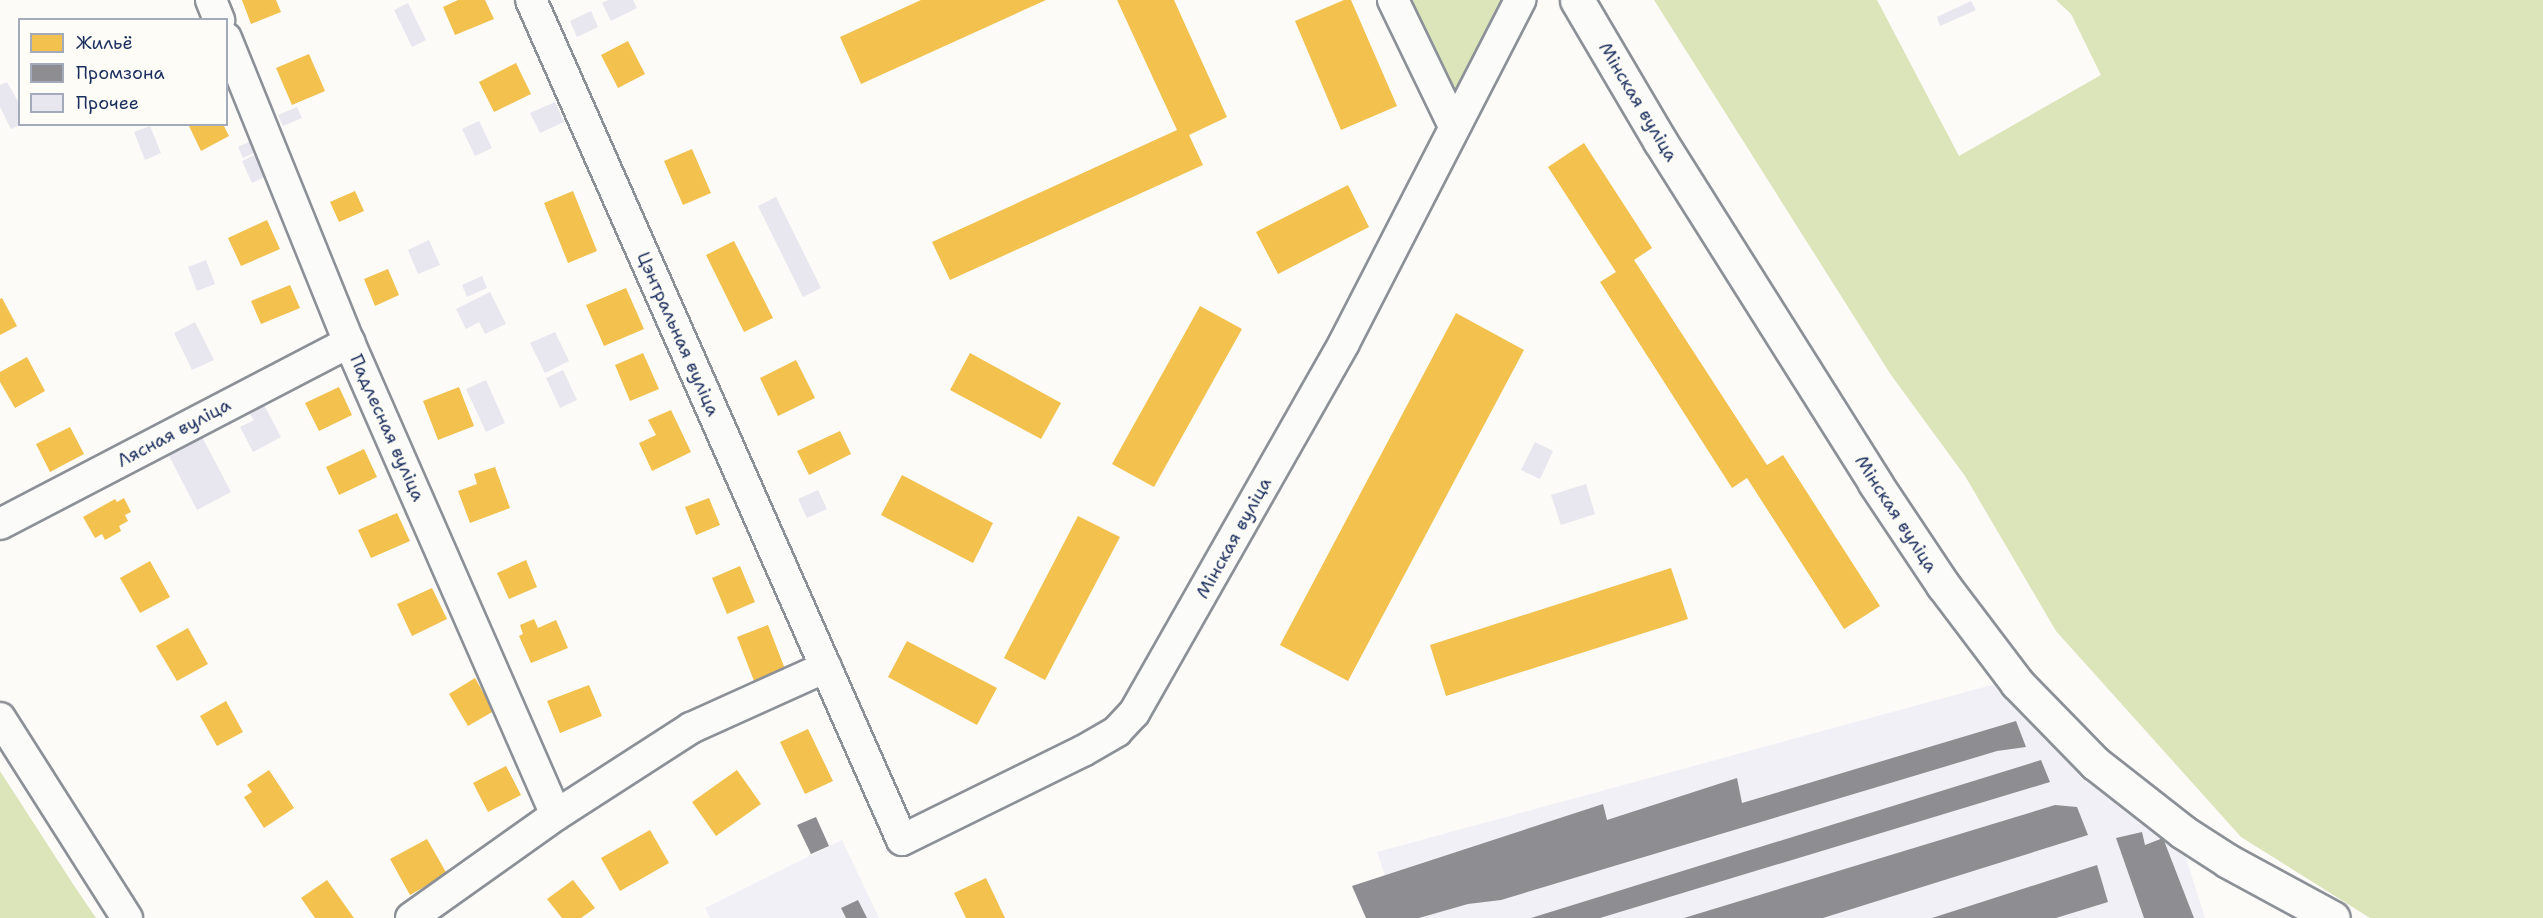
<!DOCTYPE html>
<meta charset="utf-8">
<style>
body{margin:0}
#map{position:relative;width:2543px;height:918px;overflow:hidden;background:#fcfbf8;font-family:"Shantell Sans",sans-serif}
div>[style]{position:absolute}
.built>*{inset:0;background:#f1f0f6}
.green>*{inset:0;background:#dce4ba}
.homes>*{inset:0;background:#f2c14e}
.industry>*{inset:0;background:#8d8d92}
.building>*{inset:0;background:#e8e6ef}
.roads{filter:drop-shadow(2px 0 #8c9097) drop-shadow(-2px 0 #8c9097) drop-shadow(0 2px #8c9097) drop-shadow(0 -2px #8c9097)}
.minor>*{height:30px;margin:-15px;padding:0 15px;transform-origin:15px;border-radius:15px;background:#fbfbf9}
.major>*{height:33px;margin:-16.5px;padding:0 16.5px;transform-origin:16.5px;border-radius:16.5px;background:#fbfbf9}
span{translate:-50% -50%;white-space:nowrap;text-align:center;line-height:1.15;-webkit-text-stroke:6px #fdfcf7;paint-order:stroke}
.street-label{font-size:18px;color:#1b2f5e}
.legend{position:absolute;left:18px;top:18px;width:210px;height:108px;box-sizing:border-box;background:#fdfcf7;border:2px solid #a3aaba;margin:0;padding:8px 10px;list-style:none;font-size:18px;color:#1b2f5e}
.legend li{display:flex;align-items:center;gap:12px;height:30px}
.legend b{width:30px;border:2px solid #a3aaba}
</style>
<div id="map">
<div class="built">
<div style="clip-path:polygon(1999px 683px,2182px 845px,2205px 918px,1399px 918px,1377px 852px)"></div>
<div style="clip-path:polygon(842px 840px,879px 918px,710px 918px,705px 908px)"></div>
</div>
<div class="green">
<div style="clip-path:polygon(1406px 0,1504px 0,1452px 104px)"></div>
<div style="clip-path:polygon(1654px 0,1877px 0,1959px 156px,2101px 75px,2071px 14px,2056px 0,2543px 0,2543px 918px,2370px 918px,2241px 837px,2056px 631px,1965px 476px,1891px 375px)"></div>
<div style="clip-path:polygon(0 771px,73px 884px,96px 918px,0 918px)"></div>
</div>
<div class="homes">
<div style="clip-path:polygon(242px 0,276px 0,281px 12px,251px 24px)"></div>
<div style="clip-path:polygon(458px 0,485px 0,494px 19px,455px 35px,443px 7px)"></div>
<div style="clip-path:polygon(921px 0,1046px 0,861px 84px,840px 37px)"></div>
<div style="clip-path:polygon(1117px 0,1174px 0,1227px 117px,1189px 135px,1203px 165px,950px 280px,932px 242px,1177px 130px)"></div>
<div style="clip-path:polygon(1344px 0,1351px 0,1397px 106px,1341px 130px,1295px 21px)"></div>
<div style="clip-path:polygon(628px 41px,645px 74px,618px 88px,601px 55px)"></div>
<div style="clip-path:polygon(309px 54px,325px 91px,292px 105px,276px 68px)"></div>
<div style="clip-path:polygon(516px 63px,531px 94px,494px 112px,479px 82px)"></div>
<div style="clip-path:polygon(188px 124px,223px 124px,229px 136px,201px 151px)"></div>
<div style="clip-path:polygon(1584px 143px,1652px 248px,1634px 260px,1767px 465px,1783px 455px,1880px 606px,1844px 629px,1747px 478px,1732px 488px,1600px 282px,1616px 272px,1548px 167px)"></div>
<div style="clip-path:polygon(692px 149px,711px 193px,683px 205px,664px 161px)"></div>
<div style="clip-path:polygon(1348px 185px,1369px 227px,1278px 274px,1256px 232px)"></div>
<div style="clip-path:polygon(355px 191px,364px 211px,339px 222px,330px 202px)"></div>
<div style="clip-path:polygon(573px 191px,597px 251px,568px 263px,544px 203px)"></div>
<div style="clip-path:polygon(267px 220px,280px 249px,241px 266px,228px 238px)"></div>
<div style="clip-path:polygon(734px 241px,773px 318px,744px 332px,706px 255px)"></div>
<div style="clip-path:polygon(388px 269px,399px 295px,375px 306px,364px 279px)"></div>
<div style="clip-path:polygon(290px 285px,300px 308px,261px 324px,251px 301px)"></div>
<div style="clip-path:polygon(626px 288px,644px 329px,604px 346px,586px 305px)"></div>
<div style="clip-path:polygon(2px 298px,17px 326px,0 335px,0 299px)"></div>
<div style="clip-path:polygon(1200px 306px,1242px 329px,1154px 487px,1112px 464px)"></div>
<div style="clip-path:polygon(1456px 313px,1524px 350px,1348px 681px,1280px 645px)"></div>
<div style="clip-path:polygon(643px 353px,659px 389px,630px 401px,615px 365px)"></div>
<div style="clip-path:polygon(970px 353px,1061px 403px,1041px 439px,950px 390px)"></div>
<div style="clip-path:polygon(27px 357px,45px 391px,15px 408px,0 382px,0 372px)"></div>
<div style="clip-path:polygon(796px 360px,815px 398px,778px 416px,760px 378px)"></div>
<div style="clip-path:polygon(339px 387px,352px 415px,319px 431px,305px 403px)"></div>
<div style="clip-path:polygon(459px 387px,474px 426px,438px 440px,423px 401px)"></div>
<div style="clip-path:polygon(671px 410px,691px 452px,652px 471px,639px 443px,656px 435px,648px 420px)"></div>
<div style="clip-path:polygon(70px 427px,84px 454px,50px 472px,36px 444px)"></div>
<div style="clip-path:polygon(840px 431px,851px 454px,809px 475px,797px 451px)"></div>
<div style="clip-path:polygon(364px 449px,377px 477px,339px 495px,326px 467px)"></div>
<div style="clip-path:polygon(495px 467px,510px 508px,470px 523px,458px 491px,477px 484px,474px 474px)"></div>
<div style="clip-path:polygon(902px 475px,993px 523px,973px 563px,881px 515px)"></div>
<div style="clip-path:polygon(124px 498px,131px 512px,125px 515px,128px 521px,119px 526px,121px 531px,105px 540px,102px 534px,95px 538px,83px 517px,115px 499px,117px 502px)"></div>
<div style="clip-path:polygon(709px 498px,720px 525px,696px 535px,685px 507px)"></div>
<div style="clip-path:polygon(397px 513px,410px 541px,371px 558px,358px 530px)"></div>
<div style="clip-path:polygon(1078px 516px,1120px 537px,1045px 680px,1004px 658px)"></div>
<div style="clip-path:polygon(526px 560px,537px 587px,509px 599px,497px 573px)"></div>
<div style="clip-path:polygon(150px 561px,170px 597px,140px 613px,120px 578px)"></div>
<div style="clip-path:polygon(740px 566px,755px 602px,727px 614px,712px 578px)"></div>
<div style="clip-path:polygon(1671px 568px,1688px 619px,1446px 696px,1430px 645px)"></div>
<div style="clip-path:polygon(432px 588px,447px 619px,412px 636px,397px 604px)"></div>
<div style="clip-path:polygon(534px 619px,538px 628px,556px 620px,568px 648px,531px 663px,519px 636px,523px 634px,520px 625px)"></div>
<div style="clip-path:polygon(768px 625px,785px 669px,754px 681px,737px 637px)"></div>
<div style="clip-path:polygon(188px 628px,208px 664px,177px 681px,156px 646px)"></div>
<div style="clip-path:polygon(907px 641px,997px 688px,977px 725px,888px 677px)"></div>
<div style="clip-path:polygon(475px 678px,494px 711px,468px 726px,449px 694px)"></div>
<div style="clip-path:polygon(589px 685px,602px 716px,560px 733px,547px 701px)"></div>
<div style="clip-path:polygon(226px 701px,243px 732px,217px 746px,200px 716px)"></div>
<div style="clip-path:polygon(808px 729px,833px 781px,805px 794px,780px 742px)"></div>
<div style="clip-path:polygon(506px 766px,521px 795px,488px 812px,473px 783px)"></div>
<div style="clip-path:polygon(269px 770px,294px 808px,264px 828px,244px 797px,252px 792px,247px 785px)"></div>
<div style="clip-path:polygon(737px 770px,761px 804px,716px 836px,692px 802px)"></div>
<div style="clip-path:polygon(650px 830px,669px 863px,620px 891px,601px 858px)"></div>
<div style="clip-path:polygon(427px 839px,447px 874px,410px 895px,390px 859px)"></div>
<div style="clip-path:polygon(986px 878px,1005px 918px,966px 918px,954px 893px)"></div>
<div style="clip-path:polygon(327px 880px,354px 918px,315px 918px,301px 898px)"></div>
<div style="clip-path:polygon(573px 880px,595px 908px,581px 918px,562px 918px,547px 899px)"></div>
</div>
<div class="industry">
<div style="clip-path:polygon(2016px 721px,2026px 747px,1997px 751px,1501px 900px,1468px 904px,1419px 918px,1366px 918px,1352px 886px,1603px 804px,1607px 820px,1737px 778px,1742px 803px)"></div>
<div style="clip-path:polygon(2041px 760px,2050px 782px,1600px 918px,1531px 918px)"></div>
<div style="clip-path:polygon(2055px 805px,2077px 807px,2088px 835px,1823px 918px,1684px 918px)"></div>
<div style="clip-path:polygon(816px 817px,829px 846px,811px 854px,797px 825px)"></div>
<div style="clip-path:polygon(2142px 832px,2145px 845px,2163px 838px,2194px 918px,2144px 918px,2116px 838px)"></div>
<div style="clip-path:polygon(2097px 865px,2108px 902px,2056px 918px,1932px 918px)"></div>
<div style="clip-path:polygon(858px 900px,867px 918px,846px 918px,841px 908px)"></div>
</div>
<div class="building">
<div style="clip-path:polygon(608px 0,633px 0,637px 8px,611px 21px,602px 3px)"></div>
<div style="clip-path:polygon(1971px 1px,1976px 10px,1940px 26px,1937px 17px)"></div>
<div style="clip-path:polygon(408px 3px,426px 40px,412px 47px,394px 10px)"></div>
<div style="clip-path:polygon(591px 11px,598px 27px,577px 37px,570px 21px)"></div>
<div style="clip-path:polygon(7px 82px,20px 105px,20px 125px,11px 129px,0 107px,0 85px)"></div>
<div style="clip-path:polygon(555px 102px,564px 122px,540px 133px,530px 113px)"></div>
<div style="clip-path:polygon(297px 107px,302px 118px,283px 126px,278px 115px)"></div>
<div style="clip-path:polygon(479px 121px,492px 148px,475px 156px,462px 129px)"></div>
<div style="clip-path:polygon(150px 126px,161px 153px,145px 160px,134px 132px)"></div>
<div style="clip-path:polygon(257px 138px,262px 149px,243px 158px,238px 147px)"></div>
<div style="clip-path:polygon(261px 152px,271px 174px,252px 183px,242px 161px)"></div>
<div style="clip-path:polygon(776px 197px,821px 288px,803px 297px,758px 206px)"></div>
<div style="clip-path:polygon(429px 240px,440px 265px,418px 274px,408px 250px)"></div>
<div style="clip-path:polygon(206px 260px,215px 284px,197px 291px,188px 267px)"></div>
<div style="clip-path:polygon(482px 276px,487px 288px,467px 297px,462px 285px)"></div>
<div style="clip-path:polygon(490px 292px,506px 324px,485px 334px,479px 322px,466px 329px,456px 309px)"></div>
<div style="clip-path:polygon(195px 322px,214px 360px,192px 370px,174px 333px)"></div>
<div style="clip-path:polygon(555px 332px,569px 361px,545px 373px,530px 343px)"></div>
<div style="clip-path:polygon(563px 370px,577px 400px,560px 408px,546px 378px)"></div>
<div style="clip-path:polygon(486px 380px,505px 423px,486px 432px,466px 389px)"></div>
<div style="clip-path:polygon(264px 405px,281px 437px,253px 452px,240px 427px,254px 420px,249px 413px)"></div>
<div style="clip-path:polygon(201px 435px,231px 492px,197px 510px,167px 452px)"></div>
<div style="clip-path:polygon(1535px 442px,1553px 451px,1540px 479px,1521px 470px)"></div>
<div style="clip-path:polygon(1586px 484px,1595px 514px,1561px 525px,1551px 495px)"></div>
<div style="clip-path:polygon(818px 490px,827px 509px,807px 518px,798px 499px)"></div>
</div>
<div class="roads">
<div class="minor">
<div style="left:211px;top:0;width:22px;rotate:68deg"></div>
<div style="left:531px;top:0;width:918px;rotate:66.17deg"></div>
<div style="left:902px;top:840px;width:202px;rotate:-26.2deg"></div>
<div style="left:1083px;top:751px;width:39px;rotate:-30deg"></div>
<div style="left:1117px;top:731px;width:25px;rotate:-47deg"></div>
<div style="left:1134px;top:713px;width:425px;rotate:-60.4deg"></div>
<div style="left:1344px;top:343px;width:386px;rotate:-62.8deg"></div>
<div style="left:1393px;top:0;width:140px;rotate:64.2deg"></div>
<div style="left:226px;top:38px;width:328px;rotate:68deg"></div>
<div style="left:349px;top:342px;width:516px;rotate:66.36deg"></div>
<div style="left:0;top:524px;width:394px;rotate:-27.5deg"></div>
<div style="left:0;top:718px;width:237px;rotate:57.6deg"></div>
<div style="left:411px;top:918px;width:178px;rotate:-35.4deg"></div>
<div style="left:556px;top:815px;width:161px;rotate:-32.8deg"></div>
<div style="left:691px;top:728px;width:148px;rotate:-24.3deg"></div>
</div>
<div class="major">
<div style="left:1577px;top:0;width:164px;rotate:59.5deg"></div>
<div style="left:1660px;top:141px;width:404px;rotate:57.8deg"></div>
<div style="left:1875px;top:483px;width:123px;rotate:56.3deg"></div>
<div style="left:1943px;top:585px;width:123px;rotate:52.9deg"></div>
<div style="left:2017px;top:683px;width:112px;rotate:45.7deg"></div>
<div style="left:2095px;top:763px;width:112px;rotate:38.1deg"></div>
<div style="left:2183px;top:832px;width:54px;rotate:32.8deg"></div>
<div style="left:2228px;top:861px;width:119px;rotate:28.5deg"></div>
</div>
</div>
<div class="street-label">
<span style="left:1638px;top:102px;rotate:59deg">Мінская вуліца</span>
<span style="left:678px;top:334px;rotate:66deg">Цэнтральная вуліца</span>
<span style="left:387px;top:428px;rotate:66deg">Падлесная вуліца</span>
<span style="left:174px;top:433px;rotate:-28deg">Лясная вуліца</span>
<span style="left:1896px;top:514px;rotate:57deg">Мінская вуліца</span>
<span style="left:1234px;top:538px;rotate:-61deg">Мінская вуліца</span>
</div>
<ul class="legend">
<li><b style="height:16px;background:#f2c14e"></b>Жильё</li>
<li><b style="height:16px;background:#8d8d92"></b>Промзона</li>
<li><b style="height:16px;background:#e8e6ef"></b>Прочее</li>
</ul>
</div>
